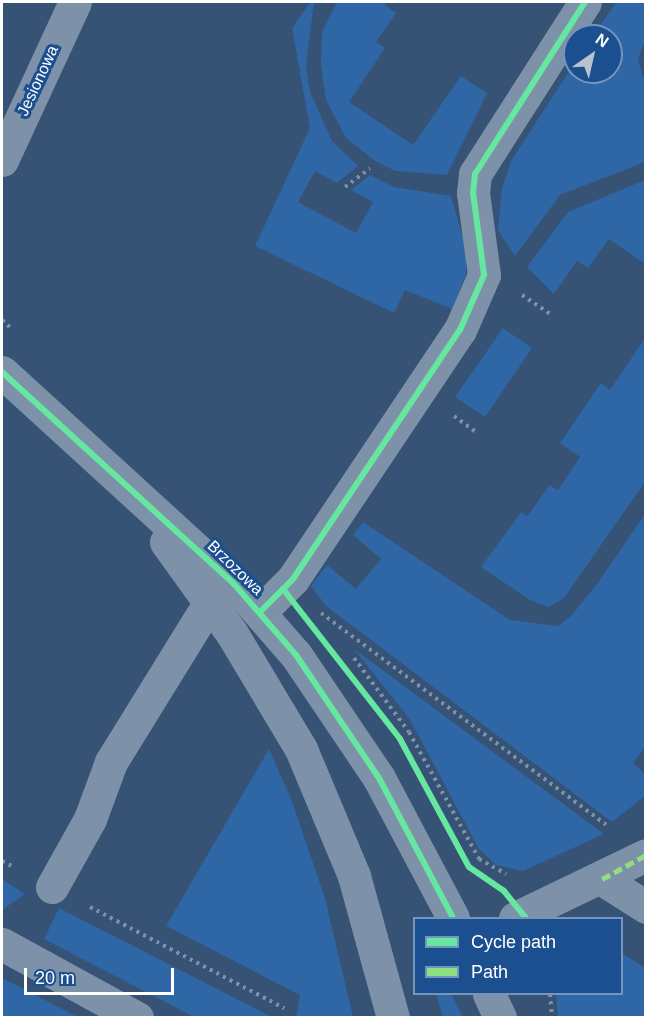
<!DOCTYPE html>
<style>
body{margin:0}
#map{position:relative;width:647px;height:1019px;overflow:hidden;background:#365274;font-family:Arial,sans-serif}
div>[style]{position:absolute}
.green>*{inset:0;background:#2f66a5}
.path>*{height:4px;margin-top:-2px;transform-origin:0;background:repeating-linear-gradient(90deg,#7d92a8 0 3px,transparent 0 7.5px)}
.minor>*{height:33px;margin:-16.5px;padding:0 16.5px;transform-origin:16.5px;border-radius:16.5px;background:#7d92a8}
.quiet>*{height:4.5px;margin-top:-2.25px;transform-origin:0;background:repeating-linear-gradient(90deg,#8de07e 0 9px,transparent 0 13.5px)}
.cycleway>*{height:6px;margin:-3px;padding:0 3px;transform-origin:3px;border-radius:3px;background:#66e7a1}
span{translate:-50% -50%;white-space:nowrap;text-align:center;line-height:1.15;-webkit-text-stroke:6px #1b4f8f;paint-order:stroke}
.street-label{font-size:16px;color:#fff}
.frame{position:absolute;inset:0;border:3px solid #fff;pointer-events:none}
.legend{position:absolute;left:413px;top:917px;width:210px;height:78px;box-sizing:border-box;background:#1b4f8f;border:2px solid #7695bc;margin:0;padding:8px 10px;list-style:none;font-size:18px;color:#fff}
.legend li{display:flex;align-items:center;gap:12px;height:30px}
.legend b{width:30px;border:2px solid #7695bc}
.north{position:absolute;left:563px;top:24px;width:60px;height:60px;box-sizing:border-box;background:#1b4f8f;border:2px solid #7695bc;border-radius:50%;rotate:34deg;font-size:16px;font-weight:700;line-height:24px;text-align:center;color:#fff}
.north::after{content:'';display:block;margin:auto;width:21px;height:27px;background:#b9c2ce;clip-path:polygon(50% 0,100% 100%,50% 72%,0 100%)}
.scale{position:absolute;left:24px;top:968px;width:150px;height:27px;box-sizing:border-box;border:3px solid #fff;border-top:0;padding-left:8px;font-size:18px;line-height:21px;white-space:nowrap;color:#fff;-webkit-text-stroke:4px #1b4f8f;paint-order:stroke}
</style>
<div id="map">
<div class="green">
<div style="clip-path:polygon(310px 2px,314px 2px,306px 66px,310px 92px,332px 141px,358px 166px,337px 183px,315px 171px,298px 202px,356px 233px,373px 202px,351px 190px,370px 175px,394px 187px,451px 196px,466px 248px,466px 275px,452px 309px,405px 290px,394px 313px,255px 246px,310px 128px,292px 28px)"></div>
<div style="clip-path:polygon(337px 2px,387px 2px,385px 5px,396px 13px,376px 42px,385px 48px,349px 102px,413px 145px,461px 76px,487px 93px,447px 175px,395px 171px,375px 161px,346px 138px,326px 100px,321px 65px,322px 32px)"></div>
<div style="clip-path:polygon(616px 2px,645px 2px,645px 40px,638px 59px,645px 84px,645px 162px,560px 195px,515px 256px,498px 230px,502px 188px,511px 161px,575px 62px,575px 72px,611px 72px,611px 36px,593px 36px)"></div>
<div style="clip-path:polygon(645px 180px,645px 264px,609px 239px,588px 268px,577px 261px,554px 294px,527px 267px,568px 212px)"></div>
<div style="clip-path:polygon(503px 328px,532px 348px,485px 417px,455px 397px)"></div>
<div style="clip-path:polygon(645px 338px,645px 482px,564px 598px,548px 607px,530px 600px,481px 567px,521px 512px,528px 516px,549px 485px,558px 490px,580px 457px,560px 443px,601px 383px,610px 390px)"></div>
<div style="clip-path:polygon(645px 514px,645px 747px,633px 763px,645px 774px,645px 796px,612px 822px,326px 606px,311px 586px,327px 565px,356px 589px,381px 559px,353px 535px,363px 522px,510px 620px,558px 626px,571px 616px,597px 584px)"></div>
<div style="clip-path:polygon(354px 649px,604px 834px,523px 871px,496px 865px,479px 849px,409px 718px)"></div>
<div style="clip-path:polygon(269px 749px,290px 796px,325px 898px,353px 1017px,296px 1017px,300px 995px,166px 926px)"></div>
<div style="clip-path:polygon(2px 879px,25px 894px,2px 910px)"></div>
<div style="clip-path:polygon(59px 908px,272px 1017px,194px 1017px,44px 939px)"></div>
<div style="clip-path:polygon(622px 953px,645px 968px,645px 1017px,558px 1017px,556px 994px,622px 994px)"></div>
<div style="clip-path:polygon(2px 978px,78px 1017px,2px 1017px)"></div>
<div style="clip-path:polygon(436px 994px,451px 994px,463px 1017px,443px 1017px)"></div>
</div>
<div class="path">
<div style="left:345px;top:187px;width:31px;rotate:-37deg"></div>
<div style="left:522px;top:295px;width:37px;rotate:34deg"></div>
<div style="left:2px;top:320px;width:13px;rotate:42deg"></div>
<div style="left:454px;top:416px;width:26px;rotate:36deg"></div>
<div style="left:321px;top:613px;width:355px;rotate:36.6deg"></div>
<div style="left:354px;top:658px;width:92px;rotate:53.4deg"></div>
<div style="left:409px;top:732px;width:145px;rotate:61.1deg"></div>
<div style="left:479px;top:859px;width:31px;rotate:29deg"></div>
<div style="left:646px;top:757px;width:4px;rotate:90deg"></div>
<div style="left:2px;top:861px;width:13px;rotate:27deg"></div>
<div style="left:90px;top:907px;width:219px;rotate:27.5deg"></div>
<div style="left:550px;top:994px;width:24px;rotate:85deg"></div>
</div>
<div class="minor">
<div style="left:2px;top:160px;width:174px;rotate:-65.2deg"></div>
<div style="left:2px;top:372px;width:314px;rotate:42.4deg"></div>
<div style="left:234px;top:584px;width:94px;rotate:48.9deg"></div>
<div style="left:296px;top:655px;width:148px;rotate:56deg"></div>
<div style="left:379px;top:778px;width:158px;rotate:62.1deg"></div>
<div style="left:166px;top:542px;width:111px;rotate:54.2deg"></div>
<div style="left:231px;top:632px;width:136px;rotate:59.1deg"></div>
<div style="left:301px;top:749px;width:138px;rotate:67.3deg"></div>
<div style="left:354px;top:876px;width:147px;rotate:74.6deg"></div>
<div style="left:260px;top:612px;width:47px;rotate:-45deg"></div>
<div style="left:293px;top:579px;width:300px;rotate:-56.2deg"></div>
<div style="left:460px;top:330px;width:60px;rotate:-66.4deg"></div>
<div style="left:484px;top:275px;width:83px;rotate:-97.6deg"></div>
<div style="left:473px;top:193px;width:19px;rotate:-84deg"></div>
<div style="left:475px;top:174px;width:204px;rotate:-57.4deg"></div>
<div style="left:602px;top:879px;width:52px;rotate:32.5deg"></div>
<div style="left:52px;top:887px;width:78px;rotate:-60.8deg"></div>
<div style="left:90px;top:819px;width:61px;rotate:-69.8deg"></div>
<div style="left:111px;top:762px;width:188px;rotate:-58.3deg"></div>
<div style="left:515px;top:918px;width:145px;rotate:-25.7deg"></div>
<div style="left:2px;top:944px;width:154px;rotate:28.7deg"></div>
<div style="left:489px;top:994px;width:26px;rotate:65deg"></div>
</div>
<div class="quiet">
<div style="left:602px;top:879px;width:50px;rotate:-28.6deg"></div>
</div>
<div class="cycleway">
<div style="left:2px;top:372px;width:314px;rotate:42.4deg"></div>
<div style="left:234px;top:584px;width:94px;rotate:48.9deg"></div>
<div style="left:296px;top:655px;width:148px;rotate:56deg"></div>
<div style="left:379px;top:778px;width:158px;rotate:62.1deg"></div>
<div style="left:283px;top:589px;width:190px;rotate:52deg"></div>
<div style="left:400px;top:739px;width:145px;rotate:61.7deg"></div>
<div style="left:469px;top:867px;width:42px;rotate:34.4deg"></div>
<div style="left:504px;top:891px;width:35px;rotate:51deg"></div>
<div style="left:260px;top:612px;width:47px;rotate:-45deg"></div>
<div style="left:293px;top:579px;width:300px;rotate:-56.2deg"></div>
<div style="left:460px;top:330px;width:60px;rotate:-66.4deg"></div>
<div style="left:484px;top:275px;width:83px;rotate:-97.6deg"></div>
<div style="left:473px;top:193px;width:19px;rotate:-84deg"></div>
<div style="left:475px;top:174px;width:204px;rotate:-57.4deg"></div>
</div>
<div class="street-label">
<span style="left:38px;top:81px;rotate:-65deg">Jesionowa</span>
<span style="left:235px;top:568px;rotate:44deg">Brzozowa</span>
</div>
<div class="frame"></div>
<ul class="legend">
<li><b style="height:8px;background:#66e7a1"></b>Cycle path</li>
<li><b style="height:8px;background:#8de07e"></b>Path</li>
</ul>
<div class="north">N</div>
<div class="scale">20 m</div>
</div>
